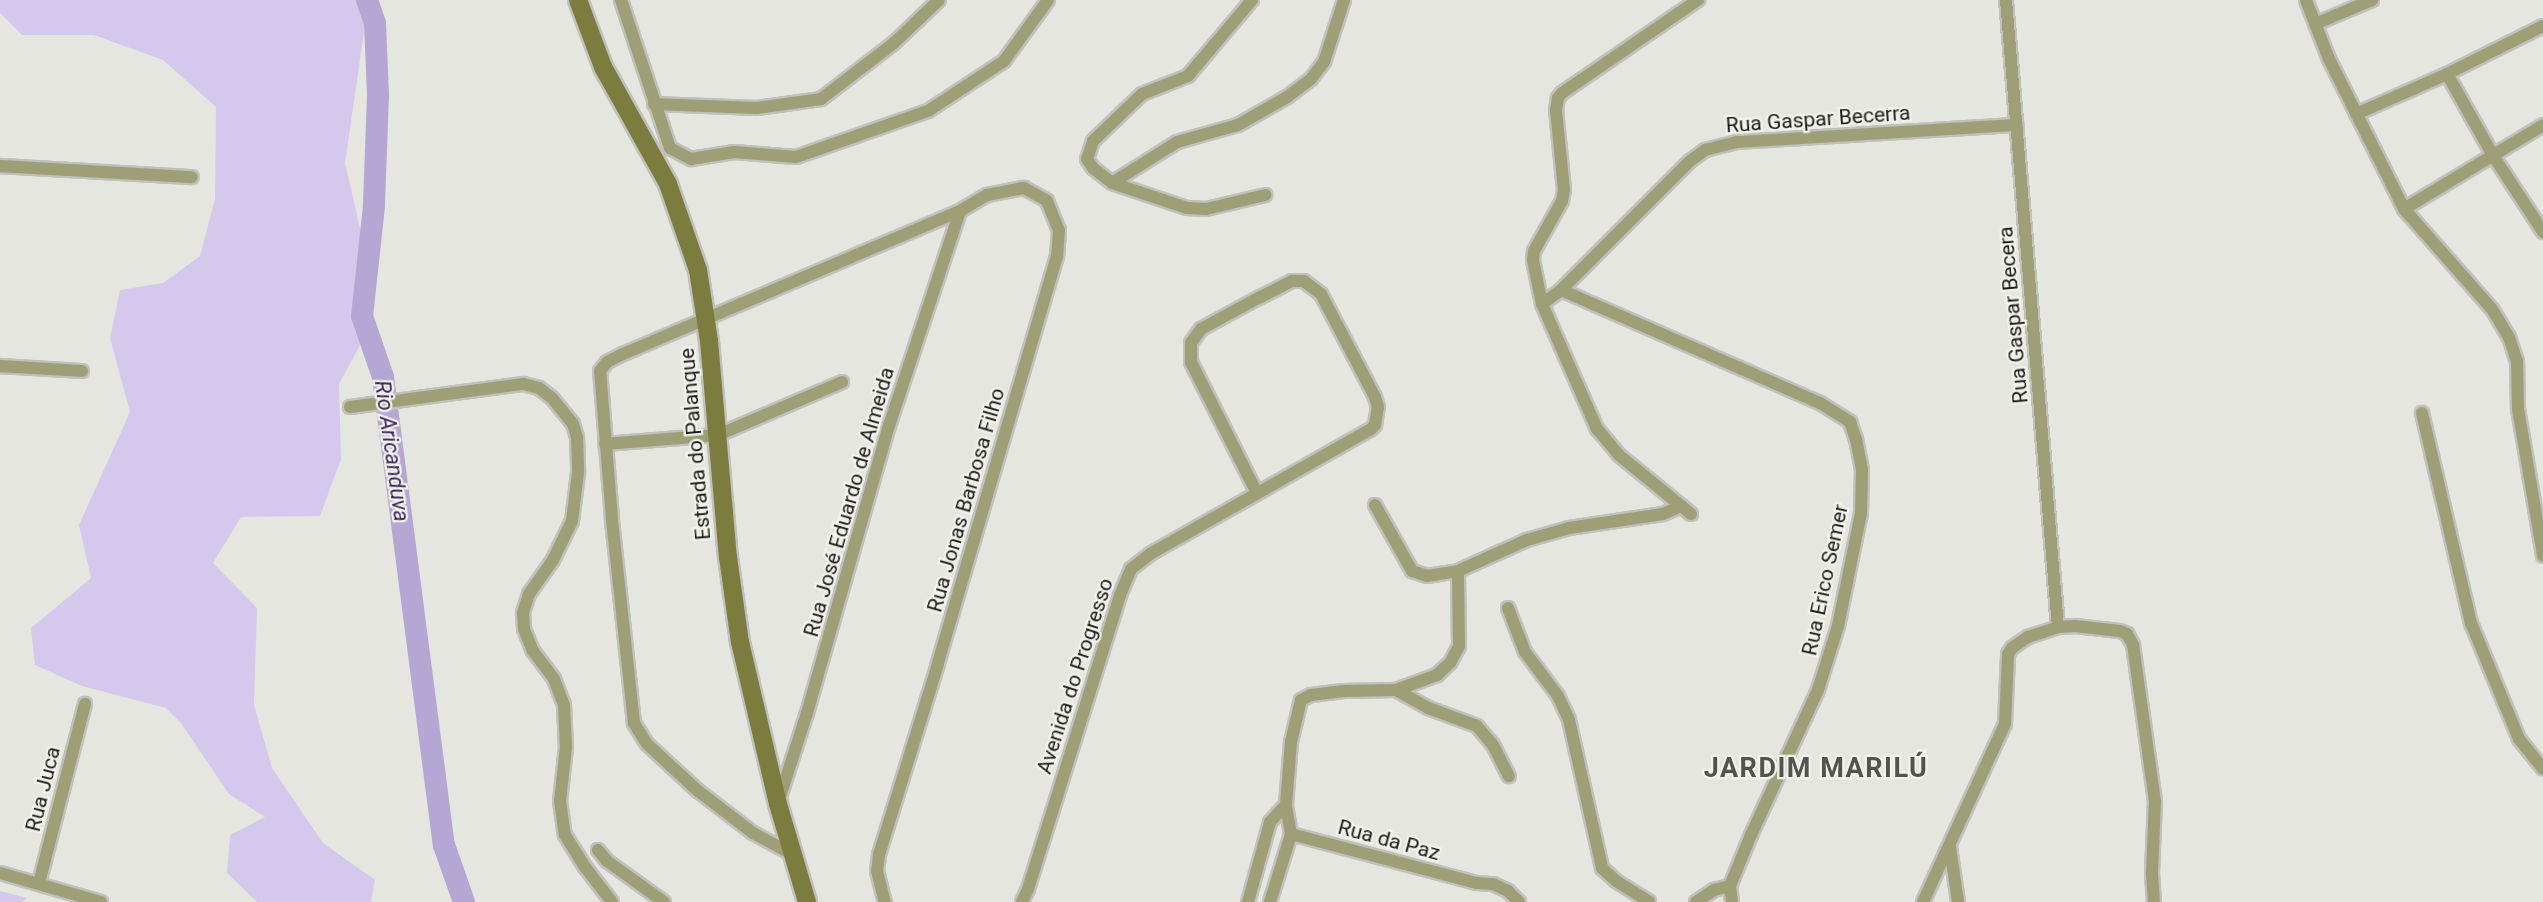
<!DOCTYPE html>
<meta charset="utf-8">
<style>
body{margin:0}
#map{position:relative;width:2543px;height:902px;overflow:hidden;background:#e5e6e0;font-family:Roboto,sans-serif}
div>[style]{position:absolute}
.green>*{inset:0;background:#d4c9ec}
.river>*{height:22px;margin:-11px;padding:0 11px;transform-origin:11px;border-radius:11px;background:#b5a7d3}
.roads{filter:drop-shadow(2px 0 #c0c1bc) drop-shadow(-2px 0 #c0c1bc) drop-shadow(0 2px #c0c1bc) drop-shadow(0 -2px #c0c1bc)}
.street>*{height:12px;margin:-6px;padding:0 6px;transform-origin:6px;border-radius:6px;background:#9e9f76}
.secondary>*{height:18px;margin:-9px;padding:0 9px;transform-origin:9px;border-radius:9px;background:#7c7c3e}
span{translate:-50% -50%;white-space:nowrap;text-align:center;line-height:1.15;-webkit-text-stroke:4.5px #f3f3ed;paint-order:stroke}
.street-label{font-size:21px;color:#1a1a18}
.water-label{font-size:22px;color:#3a245b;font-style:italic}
.district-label{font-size:27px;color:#53544f;font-weight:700;letter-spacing:1.5px}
</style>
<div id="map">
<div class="green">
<div style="clip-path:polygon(0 0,365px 0,367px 11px,345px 163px,364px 245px,365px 336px,339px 384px,341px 459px,320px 516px,241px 517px,213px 563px,257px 608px,254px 705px,272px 768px,323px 843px,375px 880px,371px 902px,257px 902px,227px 873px,230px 835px,265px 817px,229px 794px,181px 723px,166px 708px,82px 686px,35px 665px,31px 628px,91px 578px,79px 525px,130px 412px,110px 338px,120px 290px,163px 283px,200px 256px,215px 199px,216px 107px,163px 60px,94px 35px,22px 35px,0 13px)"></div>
<div style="clip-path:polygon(0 891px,27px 898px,22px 902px,0 902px)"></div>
</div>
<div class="river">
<div style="left:367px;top:0;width:24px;rotate:71deg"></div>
<div style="left:375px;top:23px;width:72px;rotate:87.6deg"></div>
<div style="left:378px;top:95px;width:111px;rotate:92.1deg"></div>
<div style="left:374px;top:206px;width:111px;rotate:96.2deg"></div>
<div style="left:362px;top:316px;width:65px;rotate:71deg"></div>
<div style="left:383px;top:377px;width:472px;rotate:82.6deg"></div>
<div style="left:444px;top:845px;width:60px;rotate:70.7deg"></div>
</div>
<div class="roads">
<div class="street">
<div style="left:621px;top:0;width:156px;rotate:71.7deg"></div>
<div style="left:670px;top:148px;width:24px;rotate:28deg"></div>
<div style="left:691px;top:159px;width:44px;rotate:-9.2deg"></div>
<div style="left:734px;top:152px;width:62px;rotate:4.6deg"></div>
<div style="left:796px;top:157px;width:140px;rotate:-19.2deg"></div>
<div style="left:928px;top:111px;width:91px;rotate:-33.3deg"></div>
<div style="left:1004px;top:61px;width:75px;rotate:-54.2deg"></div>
<div style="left:1252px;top:0;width:99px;rotate:130.1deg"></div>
<div style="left:1188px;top:76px;width:49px;rotate:158.6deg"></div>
<div style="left:1142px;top:94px;width:68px;rotate:136.2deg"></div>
<div style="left:1093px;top:141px;width:19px;rotate:108deg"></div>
<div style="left:1087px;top:159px;width:11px;rotate:56deg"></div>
<div style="left:1093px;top:168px;width:24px;rotate:38deg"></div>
<div style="left:1112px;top:183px;width:79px;rotate:18.4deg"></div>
<div style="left:1187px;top:208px;width:19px;rotate:3deg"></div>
<div style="left:1206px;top:209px;width:61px;rotate:-13.3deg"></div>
<div style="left:2006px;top:0;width:629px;rotate:85.26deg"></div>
<div style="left:2306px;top:0;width:63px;rotate:68.7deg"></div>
<div style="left:2329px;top:59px;width:168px;rotate:63.4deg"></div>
<div style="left:2404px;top:209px;width:162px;rotate:-31.1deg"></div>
<div style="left:2315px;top:24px;width:62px;rotate:-22.8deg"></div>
<div style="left:2447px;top:74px;width:95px;rotate:60.5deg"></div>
<div style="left:2494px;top:157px;width:90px;rotate:56.8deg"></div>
<div style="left:654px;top:104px;width:103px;rotate:2.2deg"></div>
<div style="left:757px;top:108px;width:65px;rotate:-8deg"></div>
<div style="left:821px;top:99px;width:92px;rotate:-37.5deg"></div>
<div style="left:894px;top:43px;width:62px;rotate:-43.7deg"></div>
<div style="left:2356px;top:114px;width:99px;rotate:-23.7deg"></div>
<div style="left:2447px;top:74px;width:107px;rotate:-26.6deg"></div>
<div style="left:0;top:166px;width:192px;rotate:3.3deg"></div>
<div style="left:1112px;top:183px;width:77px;rotate:-32.2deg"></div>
<div style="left:1177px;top:142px;width:63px;rotate:-15.6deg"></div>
<div style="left:1238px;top:125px;width:56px;rotate:-29.7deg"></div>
<div style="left:1287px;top:97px;width:30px;rotate:-37deg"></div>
<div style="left:1311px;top:79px;width:21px;rotate:-53deg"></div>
<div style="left:1324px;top:62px;width:65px;rotate:-72.1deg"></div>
<div style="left:2404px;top:209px;width:133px;rotate:48.7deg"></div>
<div style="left:2492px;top:309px;width:33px;rotate:59deg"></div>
<div style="left:2509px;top:337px;width:25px;rotate:72deg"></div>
<div style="left:2517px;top:361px;width:48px;rotate:88.8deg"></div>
<div style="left:2518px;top:409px;width:149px;rotate:80.3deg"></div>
<div style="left:1561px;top:290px;width:283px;rotate:23.6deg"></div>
<div style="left:1820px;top:403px;width:36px;rotate:32deg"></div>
<div style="left:1850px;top:422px;width:18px;rotate:71deg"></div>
<div style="left:1856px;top:439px;width:31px;rotate:79deg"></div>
<div style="left:1862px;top:469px;width:44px;rotate:91.3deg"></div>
<div style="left:1861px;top:513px;width:115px;rotate:101.5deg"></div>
<div style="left:1838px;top:626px;width:67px;rotate:107.4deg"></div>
<div style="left:1818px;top:690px;width:160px;rotate:114.8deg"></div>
<div style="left:1751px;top:835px;width:55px;rotate:112.4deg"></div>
<div style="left:1730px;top:886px;width:16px;rotate:83deg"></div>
<div style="left:1542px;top:304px;width:24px;rotate:-36deg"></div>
<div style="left:1561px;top:290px;width:182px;rotate:-45deg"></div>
<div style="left:1690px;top:161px;width:19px;rotate:-36deg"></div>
<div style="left:1705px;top:150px;width:34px;rotate:-14deg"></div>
<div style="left:1738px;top:142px;width:279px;rotate:-3.5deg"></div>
<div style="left:0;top:366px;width:82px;rotate:3.5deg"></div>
<div style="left:350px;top:407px;width:175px;rotate:-7.6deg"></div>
<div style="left:523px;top:384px;width:16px;rotate:14deg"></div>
<div style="left:539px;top:388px;width:16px;rotate:38deg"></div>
<div style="left:552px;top:398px;width:33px;rotate:51deg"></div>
<div style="left:573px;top:424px;width:14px;rotate:73deg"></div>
<div style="left:577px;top:437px;width:36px;rotate:88deg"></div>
<div style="left:578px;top:473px;width:48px;rotate:97.1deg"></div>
<div style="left:572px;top:521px;width:43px;rotate:116deg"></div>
<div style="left:553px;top:560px;width:42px;rotate:125.2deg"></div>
<div style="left:529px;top:594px;width:20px;rotate:108deg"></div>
<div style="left:523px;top:613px;width:16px;rotate:86deg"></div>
<div style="left:524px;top:629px;width:24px;rotate:68deg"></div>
<div style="left:533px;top:651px;width:35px;rotate:53deg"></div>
<div style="left:554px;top:679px;width:28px;rotate:69deg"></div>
<div style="left:564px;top:705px;width:42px;rotate:87.3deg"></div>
<div style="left:566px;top:747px;width:54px;rotate:96.3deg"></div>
<div style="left:560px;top:801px;width:34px;rotate:82deg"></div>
<div style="left:565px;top:835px;width:38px;rotate:58deg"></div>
<div style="left:585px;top:867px;width:44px;rotate:52.4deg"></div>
<div style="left:2422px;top:413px;width:216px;rotate:76.9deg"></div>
<div style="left:2471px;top:623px;width:126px;rotate:67.5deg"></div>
<div style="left:2519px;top:739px;width:38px;rotate:51deg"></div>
<div style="left:605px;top:444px;width:113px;rotate:-4.6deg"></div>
<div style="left:718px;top:435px;width:135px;rotate:-23.1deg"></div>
<div style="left:1375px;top:505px;width:76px;rotate:60.7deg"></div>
<div style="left:1412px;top:571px;width:16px;rotate:18deg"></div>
<div style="left:1427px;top:576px;width:31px;rotate:-9deg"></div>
<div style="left:1691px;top:514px;width:93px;rotate:-140.7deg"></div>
<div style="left:1619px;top:455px;width:34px;rotate:-130deg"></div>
<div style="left:1597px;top:429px;width:137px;rotate:-113.7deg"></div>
<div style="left:1542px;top:304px;width:45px;rotate:-101.6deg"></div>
<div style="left:1533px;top:260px;width:9px;rotate:-84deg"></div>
<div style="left:1534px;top:251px;width:57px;rotate:-60.8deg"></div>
<div style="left:1562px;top:201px;width:11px;rotate:-80deg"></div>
<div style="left:1564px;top:190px;width:80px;rotate:-95.7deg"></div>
<div style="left:1556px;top:110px;width:12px;rotate:-81deg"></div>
<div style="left:1558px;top:98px;width:6px;rotate:-51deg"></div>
<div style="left:1562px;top:93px;width:165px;rotate:-34.4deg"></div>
<div style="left:1508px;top:608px;width:47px;rotate:68.9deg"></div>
<div style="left:1525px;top:652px;width:55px;rotate:53.1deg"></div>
<div style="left:1558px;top:696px;width:26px;rotate:65deg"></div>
<div style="left:1569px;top:720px;width:152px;rotate:77.4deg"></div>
<div style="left:1602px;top:868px;width:19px;rotate:43deg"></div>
<div style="left:1616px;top:881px;width:39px;rotate:32deg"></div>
<div style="left:1396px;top:690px;width:37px;rotate:29deg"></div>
<div style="left:1428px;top:708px;width:52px;rotate:20.2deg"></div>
<div style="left:1477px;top:726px;width:25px;rotate:50deg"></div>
<div style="left:1493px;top:745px;width:35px;rotate:63deg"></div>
<div style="left:779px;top:800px;width:91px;rotate:-72.2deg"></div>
<div style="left:807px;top:713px;width:298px;rotate:-74.1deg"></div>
<div style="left:889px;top:426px;width:226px;rotate:-71.7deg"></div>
<div style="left:1291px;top:834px;width:192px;rotate:14.8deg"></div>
<div style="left:1477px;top:883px;width:16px;rotate:4deg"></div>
<div style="left:1493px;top:884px;width:17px;rotate:25deg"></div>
<div style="left:1508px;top:891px;width:16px;rotate:45deg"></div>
<div style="left:1950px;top:847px;width:56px;rotate:81.7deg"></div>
<div style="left:598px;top:850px;width:14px;rotate:51deg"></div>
<div style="left:607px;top:861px;width:70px;rotate:35.7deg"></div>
<div style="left:790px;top:853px;width:42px;rotate:-151.6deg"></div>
<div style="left:753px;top:833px;width:69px;rotate:-142.6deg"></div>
<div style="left:698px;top:791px;width:69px;rotate:-137.3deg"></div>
<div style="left:647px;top:744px;width:25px;rotate:-122deg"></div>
<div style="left:634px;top:723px;width:205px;rotate:-96.2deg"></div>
<div style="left:612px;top:519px;width:148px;rotate:-94.6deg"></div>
<div style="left:600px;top:371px;width:11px;rotate:-52deg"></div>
<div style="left:607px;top:362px;width:18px;rotate:-27deg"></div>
<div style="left:623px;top:354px;width:366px;rotate:-23deg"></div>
<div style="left:960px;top:211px;width:31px;rotate:-31deg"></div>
<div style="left:987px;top:195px;width:38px;rotate:-11deg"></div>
<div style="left:1024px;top:188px;width:26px;rotate:29deg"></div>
<div style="left:1047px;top:201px;width:31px;rotate:68deg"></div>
<div style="left:1059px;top:230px;width:26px;rotate:94deg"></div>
<div style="left:1057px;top:256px;width:425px;rotate:106.3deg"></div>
<div style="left:938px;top:664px;width:200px;rotate:107.2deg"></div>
<div style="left:879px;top:855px;width:16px;rotate:97deg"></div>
<div style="left:877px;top:871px;width:32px;rotate:76deg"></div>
<div style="left:0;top:873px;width:105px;rotate:16deg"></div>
<div style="left:39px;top:883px;width:185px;rotate:-75.6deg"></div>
<div style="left:1022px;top:902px;width:14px;rotate:-65deg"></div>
<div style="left:1028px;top:889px;width:308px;rotate:-72.6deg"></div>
<div style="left:1120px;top:595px;width:28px;rotate:-67deg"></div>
<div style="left:1131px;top:569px;width:24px;rotate:-38deg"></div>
<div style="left:1150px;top:554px;width:254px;rotate:-29.5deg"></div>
<div style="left:1371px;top:429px;width:6px;rotate:-45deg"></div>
<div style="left:1375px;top:425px;width:18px;rotate:-81deg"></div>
<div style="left:1378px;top:407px;width:10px;rotate:-107deg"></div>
<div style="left:1375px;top:397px;width:116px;rotate:-117.7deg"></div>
<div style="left:1321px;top:294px;width:21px;rotate:-143deg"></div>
<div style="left:1304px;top:281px;width:12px;rotate:180deg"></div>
<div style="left:1292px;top:281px;width:36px;rotate:153deg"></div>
<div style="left:1260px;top:297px;width:67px;rotate:151.5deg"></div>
<div style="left:1201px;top:329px;width:17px;rotate:126deg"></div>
<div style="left:1191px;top:343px;width:19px;rotate:90deg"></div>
<div style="left:1191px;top:362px;width:147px;rotate:63.3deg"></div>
<div style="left:1248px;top:902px;width:83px;rotate:-74.6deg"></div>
<div style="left:1270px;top:822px;width:23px;rotate:-47deg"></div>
<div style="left:1270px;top:902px;width:71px;rotate:-72.8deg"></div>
<div style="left:1291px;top:834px;width:29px;rotate:-100deg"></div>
<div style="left:1286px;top:805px;width:63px;rotate:-85.5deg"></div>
<div style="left:1291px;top:742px;width:43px;rotate:-76.6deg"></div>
<div style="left:1301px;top:700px;width:11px;rotate:-27deg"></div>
<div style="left:1311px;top:695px;width:33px;rotate:-7deg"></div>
<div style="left:1344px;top:691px;width:52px;rotate:-1.1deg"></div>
<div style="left:1396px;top:690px;width:44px;rotate:-20.1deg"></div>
<div style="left:1437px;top:675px;width:18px;rotate:-43deg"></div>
<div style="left:1450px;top:663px;width:19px;rotate:-62deg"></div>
<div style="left:1459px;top:646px;width:75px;rotate:-90.8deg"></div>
<div style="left:1458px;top:571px;width:76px;rotate:-24.2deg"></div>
<div style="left:1527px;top:540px;width:44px;rotate:-15.9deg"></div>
<div style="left:1569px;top:528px;width:95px;rotate:-8.5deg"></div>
<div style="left:1663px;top:514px;width:20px;rotate:-24deg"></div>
<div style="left:1696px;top:902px;width:22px;rotate:-34deg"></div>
<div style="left:1714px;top:890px;width:16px;rotate:-14deg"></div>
<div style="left:1923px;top:902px;width:196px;rotate:-65.3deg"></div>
<div style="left:2005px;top:724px;width:70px;rotate:-87.5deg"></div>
<div style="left:2008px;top:654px;width:7px;rotate:-56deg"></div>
<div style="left:2012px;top:648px;width:19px;rotate:-35deg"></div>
<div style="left:2028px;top:637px;width:32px;rotate:-18deg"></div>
<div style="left:2058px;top:627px;width:17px;rotate:-3deg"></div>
<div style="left:2075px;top:626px;width:45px;rotate:6.3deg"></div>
<div style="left:2120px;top:631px;width:8px;rotate:23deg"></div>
<div style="left:2127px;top:634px;width:13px;rotate:61deg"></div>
<div style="left:2133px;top:645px;width:158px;rotate:82deg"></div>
<div style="left:2155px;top:801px;width:73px;rotate:92.4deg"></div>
<div style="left:2152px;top:874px;width:28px;rotate:86deg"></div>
</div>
<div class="secondary">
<div style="left:578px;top:0;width:72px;rotate:69.5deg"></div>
<div style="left:603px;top:67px;width:134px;rotate:60.9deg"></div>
<div style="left:668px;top:184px;width:91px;rotate:70.8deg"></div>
<div style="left:698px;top:270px;width:72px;rotate:81.2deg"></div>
<div style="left:709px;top:341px;width:217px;rotate:85deg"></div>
<div style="left:728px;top:557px;width:86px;rotate:82deg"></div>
<div style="left:740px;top:642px;width:166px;rotate:76.8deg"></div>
<div style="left:778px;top:804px;width:102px;rotate:73.5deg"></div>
</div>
</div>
<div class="street-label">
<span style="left:1818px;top:119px;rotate:-4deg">Rua Gaspar Becerra</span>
<span style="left:2013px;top:315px;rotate:-95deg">Rua Gaspar Becera</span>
<span style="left:695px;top:444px;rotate:-95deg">Estrada do Palanque</span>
<span style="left:966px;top:500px;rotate:-74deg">Rua Jonas Barbosa Filho</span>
<span style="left:849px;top:502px;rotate:-74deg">Rua José Eduardo de Almeida</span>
<span style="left:1825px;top:580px;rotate:-78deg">Rua Erico Semer</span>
<span style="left:1075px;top:676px;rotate:-72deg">Avenida do Progresso</span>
<span style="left:43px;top:789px;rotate:-76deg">Rua Juca</span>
<span style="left:1389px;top:840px;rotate:15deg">Rua da Paz</span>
</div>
<div class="water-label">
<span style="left:392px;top:451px;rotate:82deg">Rio Aricanduva</span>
</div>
<div class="district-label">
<span style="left:1816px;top:769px">JARDIM MARILÚ</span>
</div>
</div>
